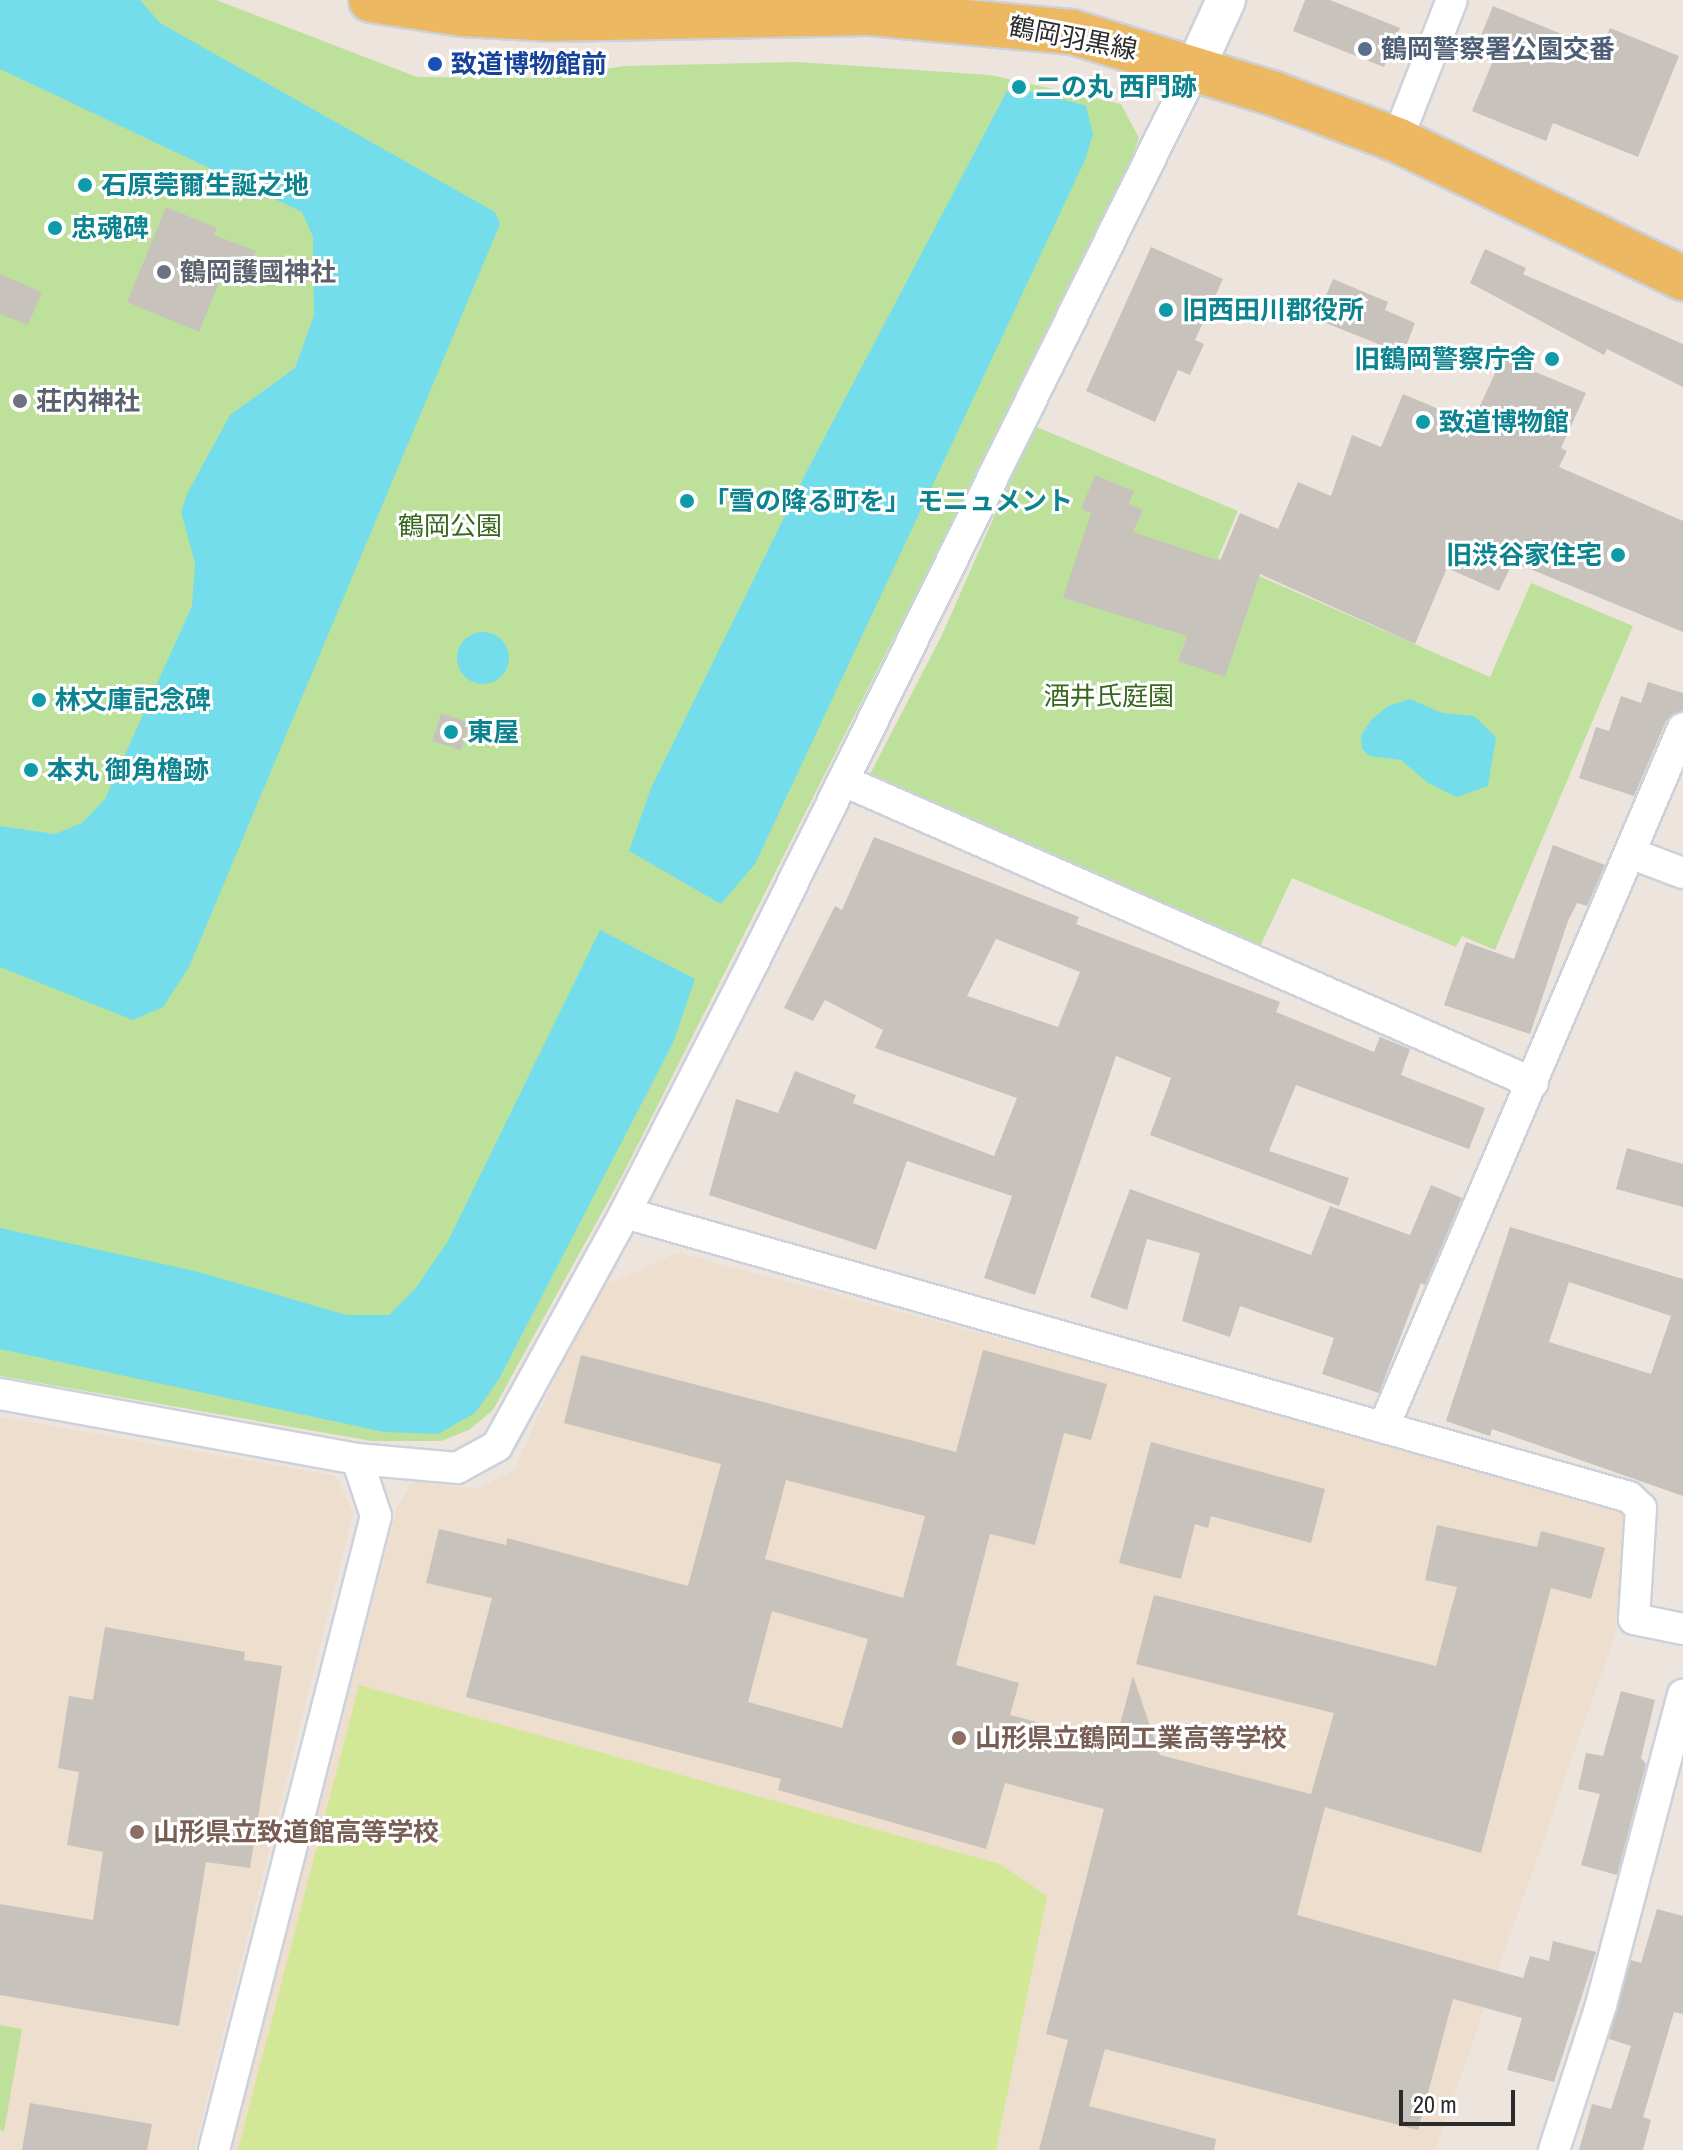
<!DOCTYPE html>
<meta charset="utf-8">
<style>
body{margin:0}
#map{position:relative;width:1683px;height:2150px;overflow:hidden;background:#ece4dd;font-family:"Archivo Narrow","Noto Sans JP",sans-serif}
div>[style]{position:absolute}
.education>*{inset:0;background:#eddecd}
.green>*{inset:0;background:#bde19b}
.pitch>*{inset:0;background:#d2e897}
.water>*{inset:0;background:#73ddeb}
.round{border-radius:50%}
.building>*{inset:0;background:#c8c2bc}
.roads{filter:drop-shadow(2px 0 #ccd1dc) drop-shadow(-2px 0 #ccd1dc) drop-shadow(0 2px #ccd1dc) drop-shadow(0 -2px #ccd1dc)}
.minor>*{height:30px;margin:-15px;padding:0 15px;transform-origin:15px;border-radius:15px;background:#fff}
.tertiary>*{height:38px;margin:-19px;padding:0 19px;transform-origin:19px;border-radius:19px;background:#fff}
.primary>*{height:44px;margin:-22px;padding:0 22px;transform-origin:22px;border-radius:22px;background:#edb862}
.dots>*{width:22px;height:22px;translate:-50% -50%;box-sizing:border-box;border:4px solid #fff;border-radius:50%}
span{translate:-50% -50%;white-space:nowrap;text-align:center;line-height:1.15;-webkit-text-stroke:6px #fff;paint-order:stroke}
.street-label{font-size:26px;color:#2b2b2b}
.service-label{font-size:26px;color:#4e5e75;font-weight:700}
.left{translate:0 -50%;text-align:left}
.transit-label{font-size:26px;color:#164399;font-weight:700}
.culture-label{font-size:26px;color:#0d838f;font-weight:700}
.right{translate:-100% -50%;text-align:right}
.worship-label{font-size:26px;color:#5b616d;font-weight:700}
.park-label{font-size:26px;color:#37661c}
.education-label{font-size:26px;color:#785e54;font-weight:700}
.scale{position:absolute;left:1399px;top:2090px;width:116px;height:36px;box-sizing:border-box;border:4px solid #2b2b2b;border-top:0;padding-left:10px;font-size:24px;line-height:28px;white-space:nowrap;color:#2b2b2b;-webkit-text-stroke:6px #fff;paint-order:stroke}
</style>
<div id="map">
<div class="education">
<div style="clip-path:polygon(678px 1253px,1617px 1503px,1627px 1519px,1617px 1629px,1435px 2150px,231px 2150px,397px 1508px,412px 1481px,476px 1489px,514px 1471px,594px 1290px)"></div>
<div style="clip-path:polygon(0 1417px,336px 1476px,353px 1514px,194px 2150px,0 2150px)"></div>
</div>
<div class="green">
<div style="clip-path:polygon(0 0,216px 0,417px 77px,545px 78px,625px 66px,798px 62px,990px 75px,1121px 104px,1139px 138px,1121px 187px,622px 1176px,493px 1410px,469px 1430px,441px 1441px,372px 1441px,0 1376px)"></div>
<div style="clip-path:polygon(1034px 426px,1238px 511px,1218px 558px,1490px 677px,1531px 583px,1633px 626px,1495px 950px,1462px 936px,1456px 947px,1292px 878px,1257px 953px,866px 782px,942px 635px)"></div>
<div style="clip-path:polygon(0 2025px,22px 2029px,4px 2131px,0 2130px)"></div>
</div>
<div class="pitch">
<div style="clip-path:polygon(359px 1685px,1000px 1864px,1047px 1896px,996px 2150px,238px 2150px)"></div>
</div>
<div class="water">
<div style="clip-path:polygon(0 0,140px 0,160px 23px,495px 212px,500px 224px,189px 967px,163px 1007px,133px 1020px,0 967px,0 826px,55px 834px,82px 823px,105px 799px,192px 606px,195px 563px,181px 512px,187px 494px,230px 415px,295px 368px,314px 315px,313px 237px,302px 212px,0 69px)"></div>
<div style="clip-path:polygon(1007px 91px,1038px 92px,1086px 106px,1093px 134px,1085px 160px,755px 864px,721px 904px,629px 851px,651px 788px,809px 467px)"></div>
<div class="round" style="left:457px;top:632px;width:52px;height:52px"></div>
<div style="clip-path:polygon(1410px 699px,1442px 713px,1474px 716px,1496px 737px,1488px 786px,1457px 797px,1428px 783px,1401px 760px,1370px 756px,1362px 749px,1361px 736px,1371px 720px,1388px 706px)"></div>
<div style="clip-path:polygon(600px 930px,695px 979px,673px 1043px,499px 1379px,475px 1413px,438px 1434px,384px 1432px,0 1349px,0 1228px,199px 1272px,346px 1315px,389px 1315px,415px 1289px,448px 1241px)"></div>
</div>
<div class="building">
<div style="clip-path:polygon(1305px 0,1330px 0,1400px 28px,1384px 67px,1293px 31px)"></div>
<div style="clip-path:polygon(1493px 6px,1601px 50px,1610px 28px,1679px 56px,1638px 157px,1553px 123px,1546px 141px,1472px 111px,1493px 61px,1474px 53px)"></div>
<div style="clip-path:polygon(166px 207px,217px 228px,214px 235px,256px 251px,241px 288px,220px 280px,199px 332px,127px 302px)"></div>
<div style="clip-path:polygon(1151px 247px,1223px 279px,1195px 340px,1204px 344px,1190px 375px,1178px 370px,1155px 422px,1086px 391px)"></div>
<div style="clip-path:polygon(1485px 249px,1526px 268px,1523px 274px,1683px 344px,1683px 387px,1607px 349px,1604px 355px,1470px 283px)"></div>
<div style="clip-path:polygon(0 274px,42px 292px,28px 325px,0 314px)"></div>
<div style="clip-path:polygon(1333px 279px,1388px 302px,1385px 310px,1415px 323px,1403px 354px,1316px 319px)"></div>
<div style="clip-path:polygon(1502px 358px,1586px 393px,1561px 448px,1567px 451px,1559px 467px,1683px 521px,1683px 632px,1513px 562px,1499px 591px,1447px 568px,1415px 644px,1260px 574px,1225px 677px,1178px 661px,1187px 636px,1063px 598px,1091px 513px,1081px 509px,1095px 475px,1134px 491px,1129px 504px,1143px 510px,1133px 532px,1220px 561px,1240px 513px,1278px 529px,1298px 482px,1331px 496px,1352px 435px,1381px 447px,1403px 394px,1472px 423px)"></div>
<div style="clip-path:polygon(1648px 682px,1683px 693px,1683px 710px,1666px 721px,1634px 796px,1579px 778px,1596px 727px,1609px 731px,1621px 696px,1641px 703px)"></div>
<div style="clip-path:polygon(441px 713px,470px 723px,461px 750px,432px 741px)"></div>
<div style="clip-path:polygon(evenodd,874px 837px,1079px 917px,1076px 924px,1280px 1002px,1276px 1012px,1374px 1052px,1380px 1037px,1410px 1049px,1401px 1075px,1485px 1108px,1469px 1149px,1296px 1085px,1269px 1151px,1349px 1178px,1339px 1206px,1150px 1135px,1171px 1078px,1116px 1056px,1035px 1295px,984px 1278px,1012px 1196px,907px 1161px,876px 1250px,709px 1195px,736px 1099px,778px 1113px,795px 1071px,856px 1095px,853px 1103px,994px 1156px,1017px 1098px,875px 1048px,883px 1030px,825px 1000px,813px 1021px,784px 1008px,835px 906px,842px 910px,874px 837px,996px 939px,1080px 972px,1058px 1027px,967px 996px,996px 939px)"></div>
<div style="clip-path:polygon(1553px 845px,1605px 865px,1587px 906px,1577px 903px,1568px 921px,1530px 1034px,1444px 1005px,1466px 942px,1514px 959px)"></div>
<div style="clip-path:polygon(1627px 1148px,1683px 1164px,1683px 1207px,1616px 1189px)"></div>
<div style="clip-path:polygon(1431px 1185px,1462px 1198px,1425px 1285px,1421px 1283px,1379px 1393px,1322px 1374px,1334px 1338px,1240px 1306px,1230px 1337px,1182px 1321px,1200px 1253px,1147px 1239px,1127px 1310px,1090px 1297px,1130px 1189px,1311px 1255px,1330px 1206px,1410px 1235px)"></div>
<div style="clip-path:polygon(evenodd,1510px 1227px,1683px 1279px,1683px 1496px,1492px 1429px,1490px 1436px,1446px 1421px,1510px 1227px,1569px 1282px,1671px 1316px,1651px 1374px,1549px 1342px,1569px 1282px)"></div>
<div style="clip-path:polygon(evenodd,983px 1350px,1107px 1384px,1091px 1440px,1064px 1433px,1035px 1545px,990px 1534px,956px 1665px,1019px 1683px,1010px 1715px,1115px 1743px,1133px 1676px,1160px 1755px,1311px 1794px,1334px 1713px,1136px 1664px,1154px 1595px,1436px 1666px,1457px 1587px,1425px 1580px,1437px 1525px,1537px 1547px,1541px 1531px,1605px 1548px,1591px 1599px,1551px 1588px,1481px 1853px,1325px 1807px,1297px 1915px,1523px 1978px,1530px 1956px,1549px 1961px,1553px 1941px,1596px 1952px,1554px 2082px,1507px 2070px,1522px 2018px,1453px 1999px,1418px 2130px,1105px 2049px,1089px 2106px,1216px 2139px,1214px 2150px,1039px 2150px,1068px 2040px,1046px 2034px,1104px 1809px,1005px 1783px,986px 1849px,778px 1790px,781px 1779px,466px 1697px,492px 1598px,426px 1583px,439px 1529px,506px 1545px,507px 1538px,688px 1586px,721px 1464px,564px 1423px,581px 1355px,956px 1452px,983px 1350px,786px 1480px,925px 1516px,903px 1598px,765px 1559px,786px 1480px,983px 1350px,772px 1611px,868px 1639px,842px 1728px,748px 1702px,772px 1611px)"></div>
<div style="clip-path:polygon(1151px 1442px,1325px 1489px,1311px 1543px,1211px 1516px,1208px 1528px,1195px 1524px,1181px 1579px,1119px 1563px)"></div>
<div style="clip-path:polygon(105px 1627px,245px 1652px,244px 1660px,282px 1666px,250px 1868px,206px 1862px,179px 2026px,0 1995px,0 1904px,93px 1920px,103px 1852px,67px 1845px,79px 1772px,58px 1768px,69px 1696px,93px 1700px)"></div>
<div style="clip-path:polygon(1621px 1691px,1655px 1700px,1641px 1758px,1646px 1764px,1617px 1875px,1581px 1865px,1600px 1794px,1578px 1789px,1586px 1753px,1603px 1756px)"></div>
<div style="clip-path:polygon(1657px 1909px,1683px 1916px,1683px 2014px,1674px 2012px,1643px 2117px,1651px 2120px,1643px 2150px,1579px 2150px,1592px 2104px,1611px 2109px,1631px 2046px,1609px 2039px,1631px 1960px,1641px 1963px)"></div>
<div style="clip-path:polygon(30px 2103px,152px 2124px,147px 2150px,22px 2150px)"></div>
</div>
<div class="roads">
<div class="minor">
<div style="left:1397px;top:140px;width:150px;rotate:-68.6deg"></div>
<div style="left:844px;top:781px;width:752px;rotate:23.67deg"></div>
<div style="left:1630px;top:853px;width:57px;rotate:20.7deg"></div>
<div style="left:625px;top:1213px;width:1043px;rotate:15.79deg"></div>
<div style="left:1629px;top:1497px;width:16px;rotate:43deg"></div>
<div style="left:1641px;top:1508px;width:111px;rotate:93.6deg"></div>
<div style="left:1634px;top:1619px;width:50px;rotate:11.5deg"></div>
<div style="left:0;top:1394px;width:363px;rotate:10.3deg"></div>
<div style="left:357px;top:1459px;width:100px;rotate:5.1deg"></div>
<div style="left:457px;top:1468px;width:46px;rotate:-28.8deg"></div>
<div style="left:497px;top:1446px;width:266px;rotate:-61.2deg"></div>
<div style="left:625px;top:1213px;width:285px;rotate:-62.9deg"></div>
<div style="left:755px;top:959px;width:994px;rotate:-63.72deg"></div>
<div style="left:1384px;top:1426px;width:759px;rotate:-66.81deg"></div>
<div style="left:214px;top:2150px;width:654px;rotate:-75.67deg"></div>
<div style="left:376px;top:1516px;width:60px;rotate:-108.4deg"></div>
<div style="left:1554px;top:2150px;width:152px;rotate:-72deg"></div>
<div style="left:1601px;top:2005px;width:321px;rotate:-75.2deg"></div>
</div>
<div class="tertiary">
<div style="left:1195px;top:68px;width:75px;rotate:-65.5deg"></div>
</div>
<div class="primary">
<div style="left:371px;top:0;width:92px;rotate:8.7deg"></div>
<div style="left:462px;top:14px;width:90px;rotate:3.2deg"></div>
<div style="left:552px;top:19px;width:318px;rotate:-1.1deg"></div>
<div style="left:870px;top:13px;width:203px;rotate:5.4deg"></div>
<div style="left:1072px;top:32px;width:209px;rotate:17deg"></div>
<div style="left:1272px;top:93px;width:134px;rotate:20.6deg"></div>
<div style="left:1397px;top:140px;width:318px;rotate:25.8deg"></div>
</div>
</div>
<div class="dots">
<div style="left:1365px;top:49px;background:#5c6f8a"></div>
<div style="left:435px;top:64px;background:#1a4fb4"></div>
<div style="left:1019px;top:87px;background:#0f9aa8"></div>
<div style="left:85px;top:185px;background:#0f9aa8"></div>
<div style="left:55px;top:228px;background:#0f9aa8"></div>
<div style="left:164px;top:272px;background:#6b7280"></div>
<div style="left:1166px;top:310px;background:#0f9aa8"></div>
<div style="left:1552px;top:359px;background:#0f9aa8"></div>
<div style="left:20px;top:401px;background:#6b7280"></div>
<div style="left:1423px;top:422px;background:#0f9aa8"></div>
<div style="left:687px;top:501px;background:#0f9aa8"></div>
<div style="left:1618px;top:555px;background:#0f9aa8"></div>
<div style="left:39px;top:700px;background:#0f9aa8"></div>
<div style="left:451px;top:732px;background:#0f9aa8"></div>
<div style="left:31px;top:770px;background:#0f9aa8"></div>
<div style="left:959px;top:1738px;background:#8d6e63"></div>
<div style="left:137px;top:1832px;background:#8d6e63"></div>
</div>
<div class="street-label">
<span style="left:1073px;top:38px;rotate:11deg">鶴岡羽黒線</span>
</div>
<div class="service-label">
<span class="left" style="left:1381px;top:49px">鶴岡警察署公園交番</span>
</div>
<div class="transit-label">
<span class="left" style="left:451px;top:64px">致道博物館前</span>
</div>
<div class="culture-label">
<span class="left" style="left:1035px;top:87px">二の丸 西門跡</span>
<span class="left" style="left:101px;top:185px">石原莞爾生誕之地</span>
<span class="left" style="left:71px;top:228px">忠魂碑</span>
<span class="left" style="left:1182px;top:310px">旧西田川郡役所</span>
<span class="right" style="left:1536px;top:359px">旧鶴岡警察庁舎</span>
<span class="left" style="left:1439px;top:422px">致道博物館</span>
<span class="left" style="left:703px;top:501px">「雪の降る町を」 モニュメント</span>
<span class="right" style="left:1602px;top:555px">旧渋谷家住宅</span>
<span class="left" style="left:55px;top:700px">林文庫記念碑</span>
<span class="left" style="left:467px;top:732px">東屋</span>
<span class="left" style="left:47px;top:770px">本丸 御角櫓跡</span>
</div>
<div class="worship-label">
<span class="left" style="left:180px;top:272px">鶴岡護國神社</span>
<span class="left" style="left:36px;top:401px">荘内神社</span>
</div>
<div class="park-label">
<span style="left:450px;top:526px">鶴岡公園</span>
<span style="left:1109px;top:696px">酒井氏庭園</span>
</div>
<div class="education-label">
<span class="left" style="left:975px;top:1738px">山形県立鶴岡工業高等学校</span>
<span class="left" style="left:153px;top:1832px">山形県立致道館高等学校</span>
</div>
<div class="scale">20 m</div>
</div>
